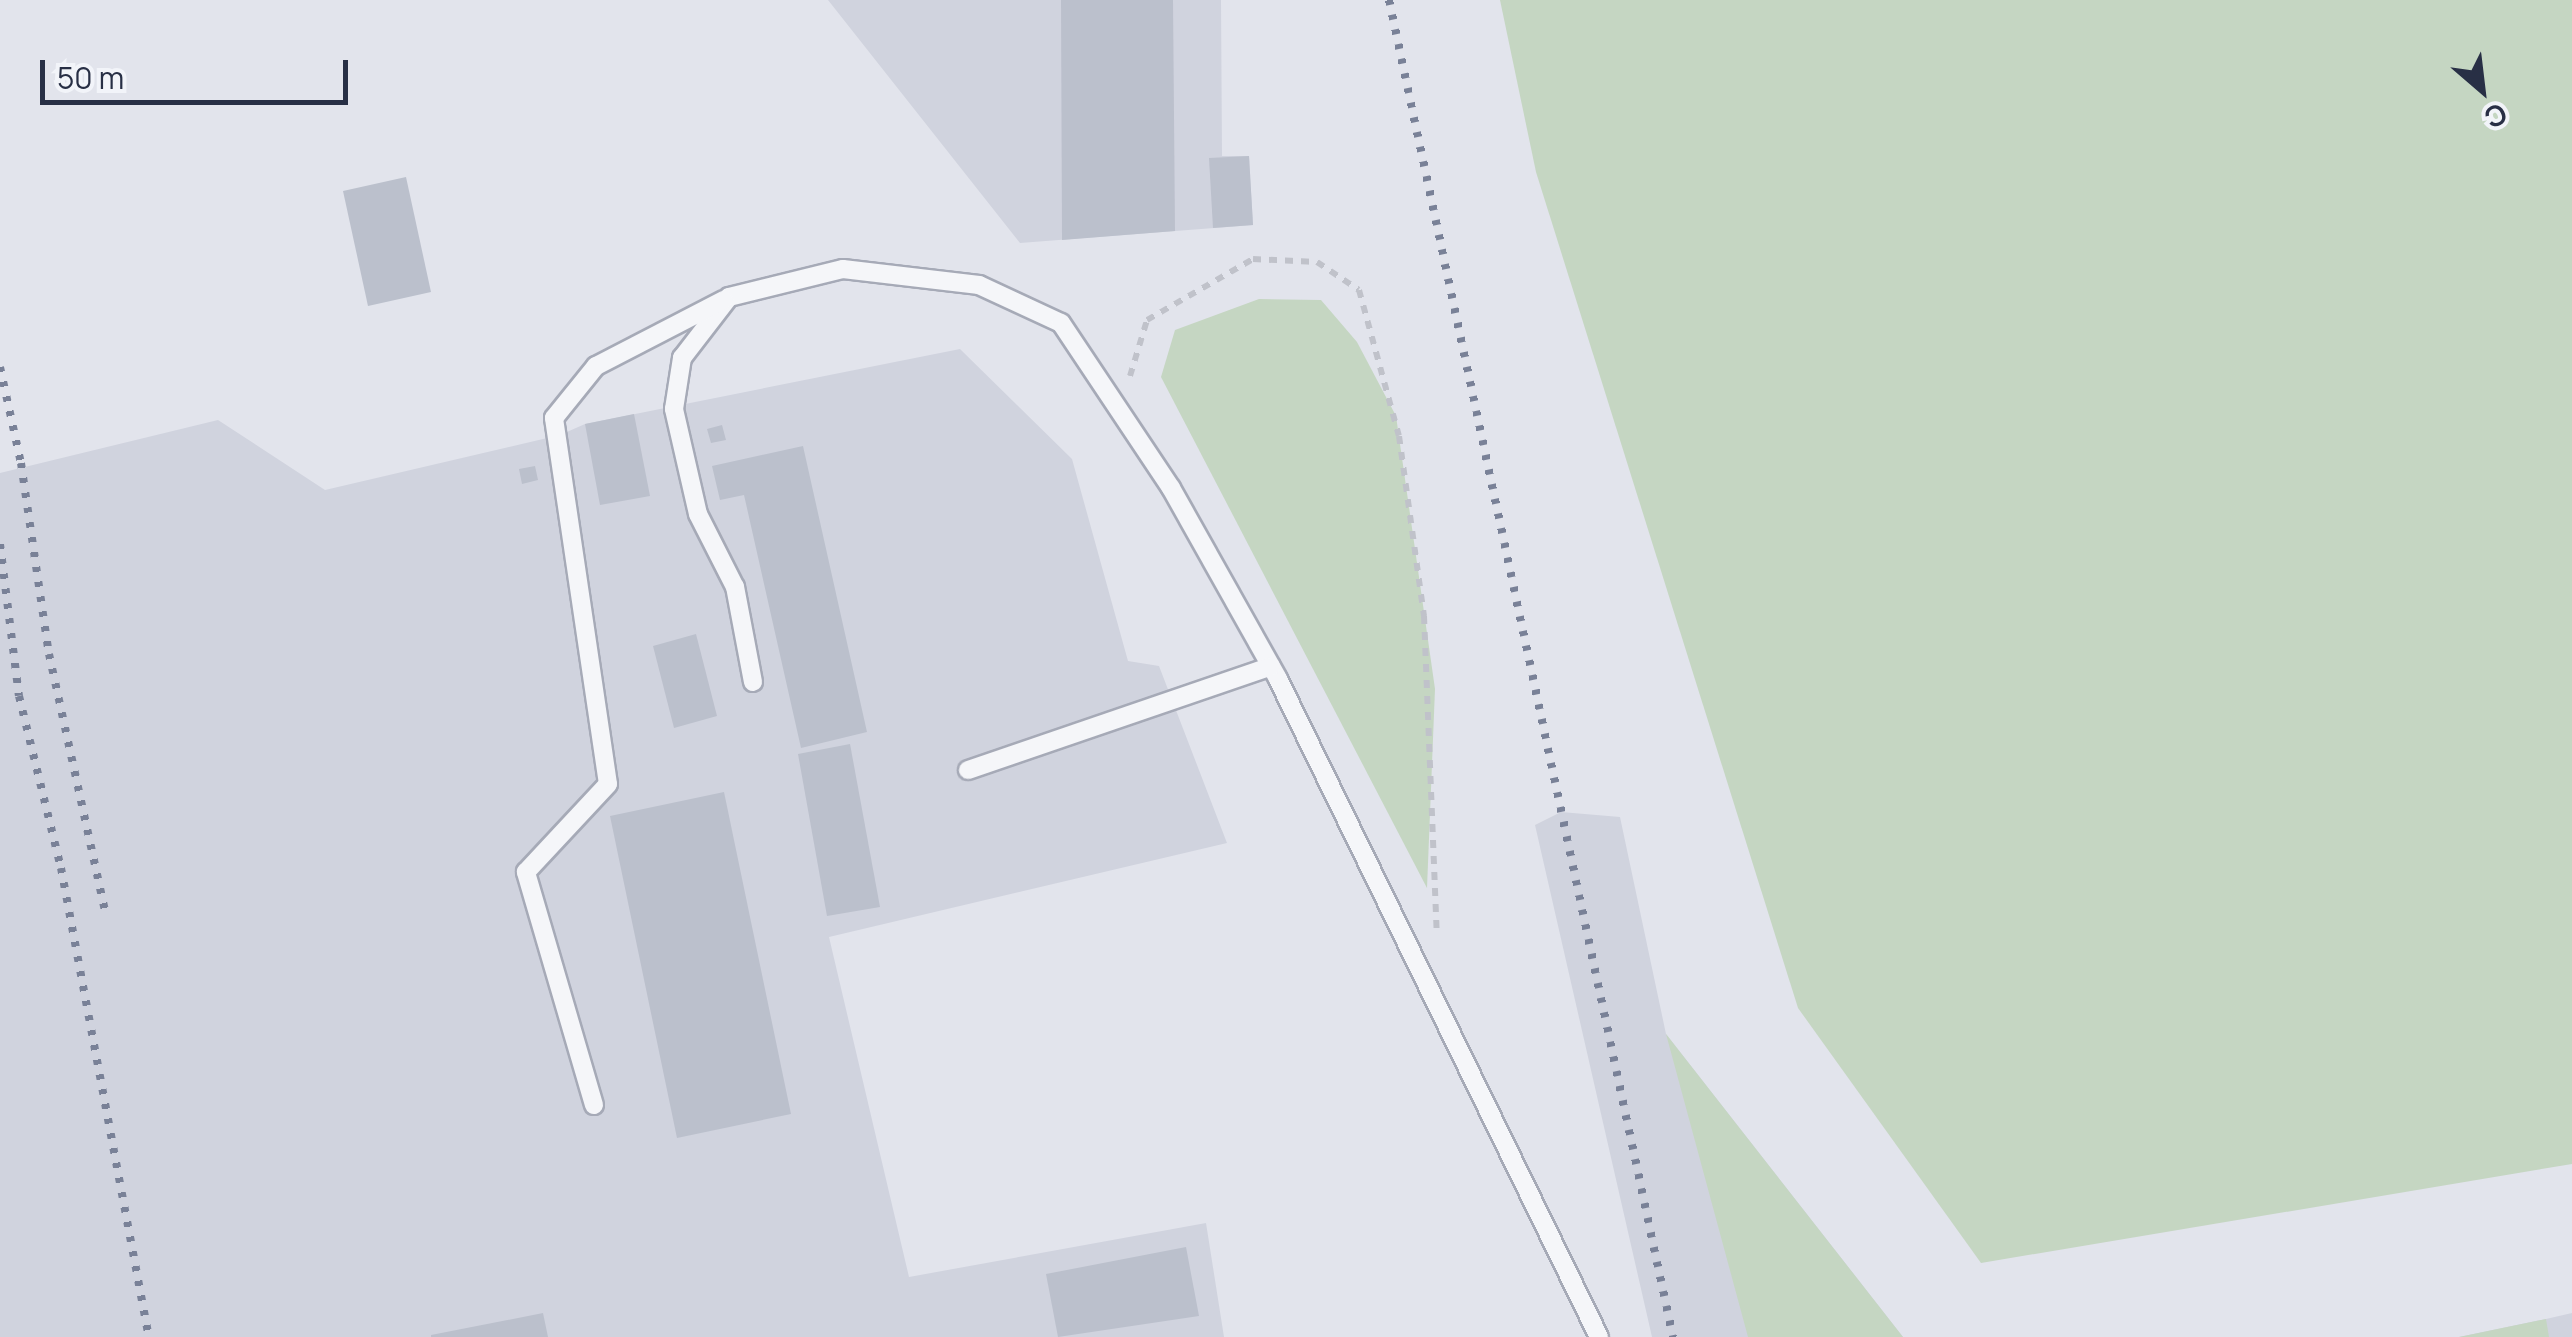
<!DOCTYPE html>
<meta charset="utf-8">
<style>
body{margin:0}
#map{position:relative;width:2572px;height:1337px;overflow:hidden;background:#e2e4ec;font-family:Manrope,sans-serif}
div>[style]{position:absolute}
.built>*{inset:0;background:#d0d3de}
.green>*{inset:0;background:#c5d6c2}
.building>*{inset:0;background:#bbc0cc}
.path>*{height:6px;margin-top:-3px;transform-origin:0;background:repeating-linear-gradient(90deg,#c0c2ca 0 8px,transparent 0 16px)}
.roads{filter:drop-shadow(2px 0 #a6aab7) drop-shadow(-2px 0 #a6aab7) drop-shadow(0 2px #a6aab7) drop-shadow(0 -2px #a6aab7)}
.service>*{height:18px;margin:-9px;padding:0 9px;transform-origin:9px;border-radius:9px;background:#f5f6f9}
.rail>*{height:8px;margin-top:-4px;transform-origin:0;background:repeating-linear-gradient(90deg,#798197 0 5px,transparent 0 15px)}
span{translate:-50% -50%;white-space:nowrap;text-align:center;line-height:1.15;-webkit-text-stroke:8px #f2f4f9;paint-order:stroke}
.north{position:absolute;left:2432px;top:40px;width:100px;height:100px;-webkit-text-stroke:8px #f2f4f9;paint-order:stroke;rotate:152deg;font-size:28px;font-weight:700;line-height:40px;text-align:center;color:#282f45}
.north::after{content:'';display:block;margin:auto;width:35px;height:45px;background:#282f45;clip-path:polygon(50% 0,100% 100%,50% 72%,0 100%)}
.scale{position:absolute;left:40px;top:60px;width:308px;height:45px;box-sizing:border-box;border:5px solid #282f45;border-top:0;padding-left:12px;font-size:30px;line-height:35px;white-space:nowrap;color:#282f45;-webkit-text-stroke:8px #f2f4f9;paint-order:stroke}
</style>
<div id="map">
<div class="built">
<div style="clip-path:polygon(828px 0,1221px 0,1222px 156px,1249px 156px,1253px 225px,1020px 243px)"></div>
<div style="clip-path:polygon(960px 349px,1072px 459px,1128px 661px,1159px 666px,1227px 843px,829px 937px,909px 1277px,1206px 1223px,1224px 1337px,0 1337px,0 473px,218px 420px,325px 490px,560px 435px,585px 424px)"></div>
<div style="clip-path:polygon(1561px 812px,1620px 817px,1666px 1034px,1903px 1337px,1652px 1337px,1535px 825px)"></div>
<div style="clip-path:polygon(2572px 1313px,2572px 1337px,2459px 1337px,2546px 1319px)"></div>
</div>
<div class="green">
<div style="clip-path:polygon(1500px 0,2572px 0,2572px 1164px,1981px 1263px,1798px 1008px,1536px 172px)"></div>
<div style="clip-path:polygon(1259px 299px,1321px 300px,1357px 342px,1396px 416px,1435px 689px,1427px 888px,1161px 377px,1175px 330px)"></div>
<div style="clip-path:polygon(1666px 1034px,1903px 1337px,1748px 1337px)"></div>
<div style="clip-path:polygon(2546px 1319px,2549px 1337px,2459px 1337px)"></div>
</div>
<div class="building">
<div style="clip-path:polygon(1061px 0,1173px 0,1175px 231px,1062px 240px)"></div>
<div style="clip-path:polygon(1249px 156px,1253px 225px,1213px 228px,1209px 158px)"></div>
<div style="clip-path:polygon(406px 177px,431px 292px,368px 306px,343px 191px)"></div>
<div style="clip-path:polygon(634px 414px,650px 496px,600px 505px,585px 424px)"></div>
<div style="clip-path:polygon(722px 425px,726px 440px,711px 443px,707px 429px)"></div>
<div style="clip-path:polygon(803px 446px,867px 732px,801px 748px,744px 495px,720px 500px,712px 466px)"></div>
<div style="clip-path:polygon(535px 466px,538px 480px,522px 484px,519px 469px)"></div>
<div style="clip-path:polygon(696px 634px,717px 716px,674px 728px,653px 646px)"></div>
<div style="clip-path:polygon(850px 744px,880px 907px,827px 916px,798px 754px)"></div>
<div style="clip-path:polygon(724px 792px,791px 1114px,677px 1138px,610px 816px)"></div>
<div style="clip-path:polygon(1186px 1247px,1199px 1316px,1058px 1337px,1046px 1274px)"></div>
<div style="clip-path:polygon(543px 1313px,548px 1337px,431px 1337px,431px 1335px)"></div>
</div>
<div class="path">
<div style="left:1130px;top:376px;width:59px;rotate:-73.1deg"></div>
<div style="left:1147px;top:320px;width:122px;rotate:-29.9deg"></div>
<div style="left:1253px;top:259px;width:64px;rotate:2.7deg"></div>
<div style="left:1317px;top:262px;width:50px;rotate:33.7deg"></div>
<div style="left:1359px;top:290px;width:151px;rotate:74.7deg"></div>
<div style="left:1399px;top:436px;width:182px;rotate:82.1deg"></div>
<div style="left:1424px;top:616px;width:319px;rotate:87.7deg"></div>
</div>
<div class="roads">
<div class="service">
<div style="left:753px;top:682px;width:97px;rotate:-100.7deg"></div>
<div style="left:735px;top:587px;width:82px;rotate:-116.9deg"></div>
<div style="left:698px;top:514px;width:108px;rotate:-102.9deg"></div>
<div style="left:674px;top:409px;width:52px;rotate:-81.1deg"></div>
<div style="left:682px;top:358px;width:77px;rotate:-52.4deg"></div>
<div style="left:729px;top:297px;width:117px;rotate:-13.8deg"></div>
<div style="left:843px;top:269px;width:137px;rotate:6.7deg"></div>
<div style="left:979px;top:285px;width:90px;rotate:24.9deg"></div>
<div style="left:1061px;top:323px;width:198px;rotate:56.3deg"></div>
<div style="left:1171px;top:488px;width:219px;rotate:60.7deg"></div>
<div style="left:1278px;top:679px;width:732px;rotate:63.99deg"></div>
<div style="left:968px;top:770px;width:320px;rotate:-18.9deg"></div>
<div style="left:594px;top:1105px;width:243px;rotate:-106.3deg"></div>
<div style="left:526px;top:872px;width:120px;rotate:-47deg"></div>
<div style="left:608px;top:784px;width:370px;rotate:-98.4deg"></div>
<div style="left:554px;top:418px;width:67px;rotate:-51.1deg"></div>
<div style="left:596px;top:366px;width:144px;rotate:-27.3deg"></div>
</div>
</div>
<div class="rail">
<div style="left:1389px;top:0;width:1367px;rotate:78.01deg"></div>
<div style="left:0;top:367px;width:98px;rotate:77.7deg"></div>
<div style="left:21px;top:463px;width:193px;rotate:81.7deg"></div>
<div style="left:49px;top:654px;width:268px;rotate:77.7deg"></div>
<div style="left:0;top:544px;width:153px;rotate:82.9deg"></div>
<div style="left:19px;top:696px;width:177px;rotate:76.3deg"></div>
<div style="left:61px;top:868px;width:477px;rotate:79.4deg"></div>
</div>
<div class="north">С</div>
<div class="scale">50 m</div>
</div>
